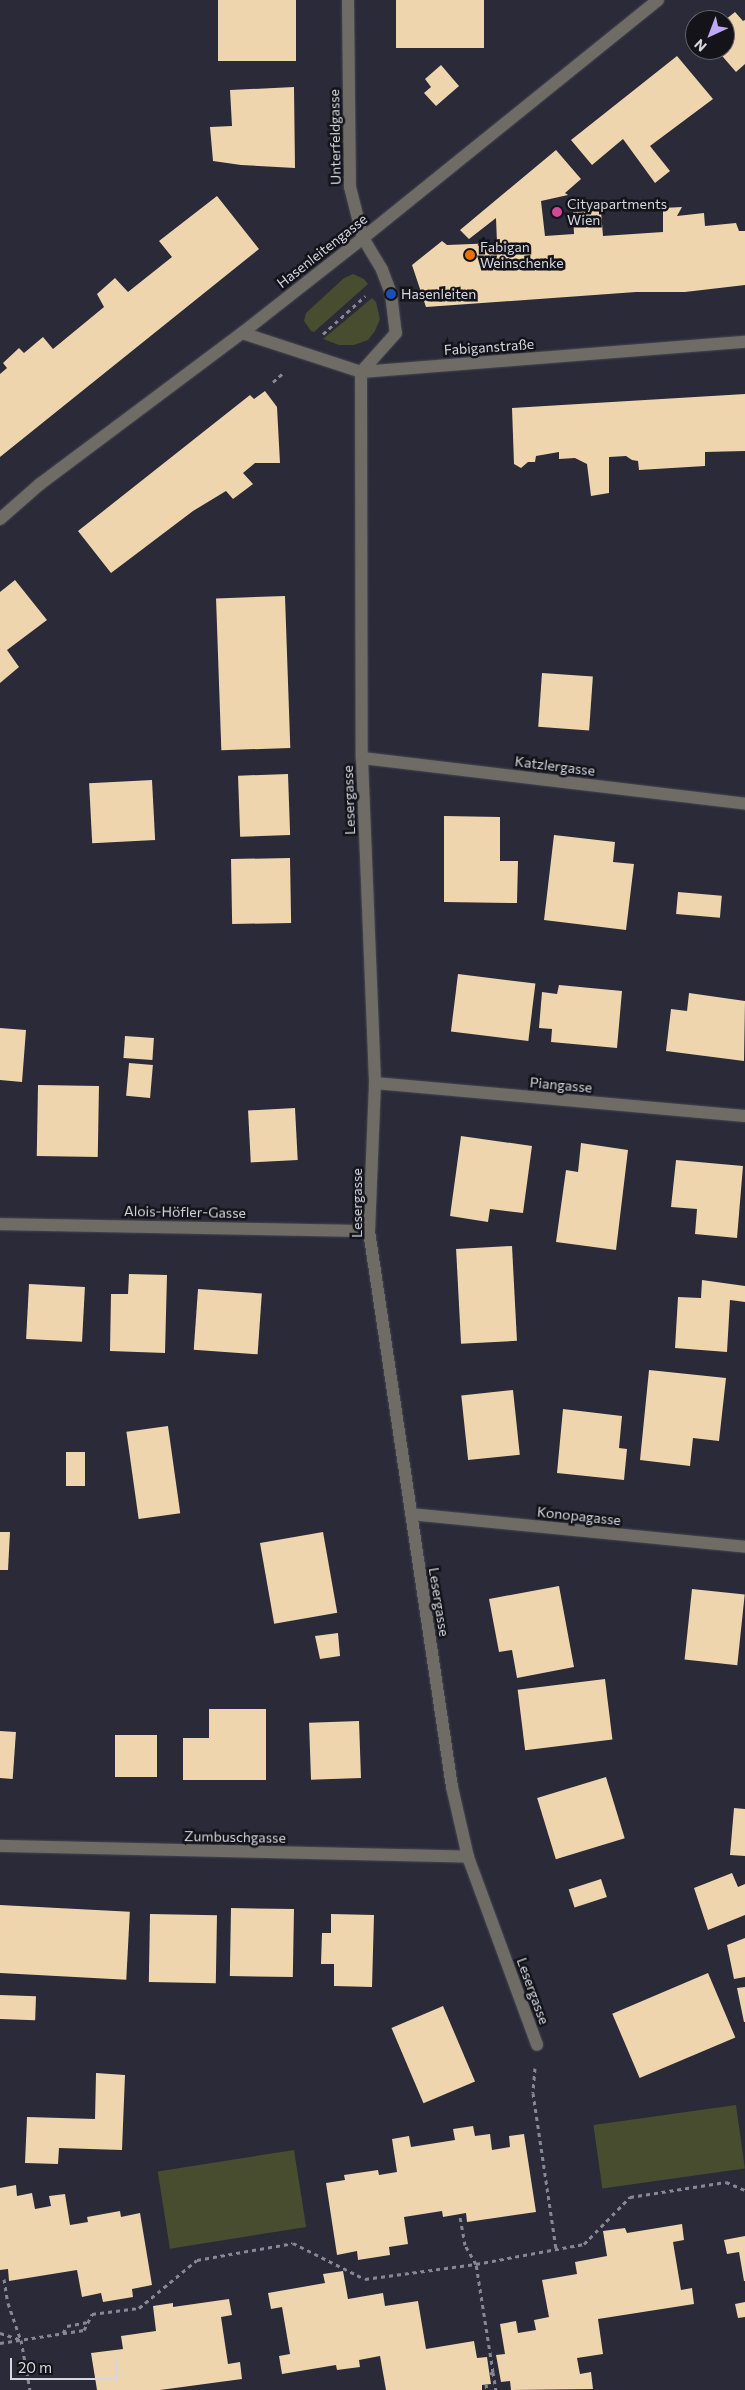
<!DOCTYPE html>
<meta charset="utf-8">
<style>
body{margin:0}
#map{position:relative;width:745px;height:2390px;overflow:hidden;background:#2a2a38;font-family:Commissioner,sans-serif}
div>[style]{position:absolute}
[style*='--x']{left:calc(var(--x)*1px);top:calc(var(--y)*1px);width:calc(var(--w)*1px);rotate:calc(var(--a)*1deg)}
.green>*{inset:0;background:#474d2e;transform-origin:0 0}
.building>*{inset:0;background:#eed5ae;transform-origin:0 0}
.path>*{height:3px;margin-top:-1.5px;transform-origin:0;background:repeating-linear-gradient(90deg,#888894 0 4px,transparent 0 8px)}
.roads{filter:drop-shadow(0 0 1px #464653) drop-shadow(0 0 1px #464653)}
.minor>*{height:12px;margin:-6px;padding:0 6px;transform-origin:6px;border-radius:6px;background:#6f6c65}
.dots>*{width:14px;height:14px;translate:-50% -50%;box-sizing:border-box;border:2px solid #131319;border-radius:50%}
span{translate:-50% -50%;white-space:nowrap;text-align:center;line-height:1.15;-webkit-text-stroke:5px #131319;paint-order:stroke}
.street-label{font-size:14px;color:#d6d6e0}
.poi-label{font-size:14px;color:#d6d6e0}
.left{translate:0 -50%;text-align:left}
.north{position:absolute;left:685px;top:10px;width:50px;height:50px;box-sizing:border-box;background:#131319;border:1px solid #616169;border-radius:50%;rotate:223deg;font-size:14px;font-weight:700;line-height:20px;text-align:center;color:#d6d6e0}
.north::after{content:'';display:block;margin:auto;width:18px;height:22px;background:#bda9f5;clip-path:polygon(50% 0,100% 100%,50% 72%,0 100%)}
.scale{position:absolute;left:10px;top:2358px;width:108px;height:22px;box-sizing:border-box;border:2px solid #d6d6e0;border-top:0;padding-left:6px;font-size:15px;line-height:18px;white-space:nowrap;color:#d6d6e0;-webkit-text-stroke:4px #131319;paint-order:stroke}
</style>
<div id="map">
<div class="green">
<i style="clip-path:polygon(353px 274px,364px 279px,368px 284px,314px 332px,311px 331px,304px 321px,306px 313px,344px 278px)"></i>
<i style="clip-path:polygon(372px 298px,376px 302px,380px 319px,375px 331px,368px 340px,354px 345px,339px 345px,323px 339px)"></i>
<i style="left:736px;top:2105px;width:64px;height:144px;rotate:82deg"></i>
<i style="left:294px;top:2150px;width:78px;height:138px;rotate:81deg"></i>
</div>
<div class="building">
<i style="left:218px;top:0;width:78px;height:61px"></i>
<i style="left:396px;top:0;width:88px;height:48px"></i>
<i style="clip-path:polygon(735px 12px,743px 21px,745px 20px,745px 64px,736px 72px,717px 50px,725px 50px,725px 20px)"></i>
<i style="clip-path:polygon(677px 56px,713px 99px,650px 146px,670px 171px,655px 183px,623px 139px,592px 165px,571px 140px)"></i>
<i style="clip-path:polygon(441px 65px,459px 86px,436px 106px,424px 93px,431px 87px,425px 79px)"></i>
<i style="clip-path:polygon(294px 87px,295px 168px,241px 165px,213px 161px,210px 127px,232px 126px,230px 90px)"></i>
<i style="clip-path:polygon(556px 150px,581px 179px,565px 193px,568px 195px,541px 201px,545px 236px,574px 234px,573px 212px,601px 211px,603px 236px,663px 232px,663px 208px,682px 207px,677px 216px,704px 213px,705px 226px,736px 223px,739px 231px,745px 231px,745px 285px,685px 292px,636px 292px,426px 307px,412px 265px,442px 241px,447px 245px,497px 243px,496px 218px,469px 239px,460px 230px)"></i>
<i style="clip-path:polygon(217px 196px,259px 249px,0 457px,0 374px,7px 368px,3px 363px,19px 348px,24px 353px,43px 337px,53px 349px,104px 307px,97px 294px,115px 278px,128px 292px,172px 257px,159px 241px)"></i>
<i style="clip-path:polygon(265px 391px,277px 407px,280px 463px,255px 463px,243px 473px,253px 484px,233px 499px,226px 491px,193px 511px,111px 573px,78px 531px,250px 395px,254px 399px)"></i>
<i style="clip-path:polygon(745px 394px,745px 451px,705px 452px,705px 466px,639px 470px,638px 461px,632px 460px,626px 456px,609px 457px,609px 493px,591px 496px,587px 464px,575px 458px,559px 459px,559px 452px,536px 456px,535px 462px,528px 462px,521px 468px,514px 464px,512px 408px)"></i>
<i style="clip-path:polygon(15px 580px,47px 620px,7px 650px,19px 667px,0 683px,0 592px)"></i>
<i style="left:285px;top:596px;width:152px;height:69px;rotate:88deg"></i>
<i style="left:542px;top:673px;width:51px;height:54px;rotate:4deg"></i>
<i style="left:288px;top:774px;width:61px;height:50px;rotate:88deg"></i>
<i style="left:152px;top:780px;width:60px;height:63px;rotate:87deg"></i>
<i style="clip-path:polygon(444px 816px,500px 817px,500px 861px,518px 861px,517px 903px,444px 902px)"></i>
<i style="clip-path:polygon(554px 835px,615px 842px,613px 862px,634px 864px,626px 930px,544px 920px)"></i>
<i style="left:290px;top:858px;width:65px;height:59px;rotate:89deg"></i>
<i style="left:678px;top:892px;width:44px;height:22px;rotate:5deg"></i>
<i style="left:458px;top:974px;width:78px;height:58px;rotate:7deg"></i>
<i style="clip-path:polygon(559px 985px,622px 991px,617px 1048px,551px 1042px,552px 1029px,539px 1028px,542px 992px,557px 994px)"></i>
<i style="clip-path:polygon(689px 993px,745px 1001px,744px 1061px,666px 1051px,671px 1009px,687px 1011px)"></i>
<i style="clip-path:polygon(0 1028px,26px 1030px,22px 1082px,0 1080px)"></i>
<i style="left:125px;top:1036px;width:29px;height:22px;rotate:4deg"></i>
<i style="left:129px;top:1063px;width:24px;height:33px;rotate:5deg"></i>
<i style="left:38px;top:1085px;width:61px;height:71px;rotate:1deg"></i>
<i style="left:295px;top:1108px;width:52px;height:47px;rotate:87deg"></i>
<i style="clip-path:polygon(461px 1136px,532px 1146px,523px 1213px,490px 1209px,488px 1222px,450px 1216px)"></i>
<i style="clip-path:polygon(581px 1143px,628px 1150px,616px 1250px,556px 1242px,566px 1170px,578px 1172px)"></i>
<i style="clip-path:polygon(676px 1160px,743px 1166px,737px 1238px,695px 1234px,697px 1209px,671px 1207px)"></i>
<i style="left:512px;top:1246px;width:95px;height:56px;rotate:87deg"></i>
<i style="clip-path:polygon(129px 1274px,167px 1275px,165px 1353px,110px 1351px,111px 1294px,128px 1294px)"></i>
<i style="clip-path:polygon(702px 1280px,745px 1286px,745px 1302px,730px 1300px,727px 1352px,675px 1348px,678px 1297px,701px 1298px)"></i>
<i style="left:29px;top:1284px;width:56px;height:55px;rotate:3deg"></i>
<i style="left:198px;top:1289px;width:64px;height:61px;rotate:4deg"></i>
<i style="clip-path:polygon(649px 1370px,726px 1378px,719px 1441px,693px 1438px,690px 1466px,640px 1460px)"></i>
<i style="left:513px;top:1390px;width:65px;height:52px;rotate:84deg"></i>
<i style="clip-path:polygon(563px 1409px,622px 1416px,619px 1448px,627px 1449px,624px 1480px,557px 1473px)"></i>
<i style="left:168px;top:1426px;width:88px;height:42px;rotate:82deg"></i>
<i style="left:66px;top:1452px;width:19px;height:34px"></i>
<i style="clip-path:polygon(0 1532px,10px 1532px,8px 1570px,0 1570px)"></i>
<i style="left:323px;top:1532px;width:82px;height:64px;rotate:80deg"></i>
<i style="clip-path:polygon(559px 1586px,574px 1667px,517px 1678px,512px 1650px,499px 1652px,489px 1599px)"></i>
<i style="left:692px;top:1589px;width:53px;height:71px;rotate:6deg"></i>
<i style="clip-path:polygon(338px 1633px,340px 1656px,320px 1659px,315px 1636px)"></i>
<i style="left:605px;top:1679px;width:61px;height:88px;rotate:83deg"></i>
<i style="clip-path:polygon(209px 1709px,266px 1709px,266px 1780px,183px 1780px,183px 1738px,209px 1738px)"></i>
<i style="left:359px;top:1721px;width:57px;height:50px;rotate:88deg"></i>
<i style="left:0;top:1731px;width:16px;height:47px;rotate:4deg"></i>
<i style="left:115px;top:1735px;width:42px;height:42px"></i>
<i style="left:606px;top:1777px;width:64px;height:72px;rotate:73deg"></i>
<i style="clip-path:polygon(734px 1808px,745px 1809px,745px 1856px,730px 1855px)"></i>
<i style="clip-path:polygon(732px 1873px,738px 1887px,745px 1884px,745px 1915px,708px 1930px,694px 1888px)"></i>
<i style="left:601px;top:1879px;width:19px;height:34px;rotate:72deg"></i>
<i style="left:0;top:1905px;width:130px;height:68px;rotate:3deg"></i>
<i style="left:231px;top:1908px;width:63px;height:68px;rotate:1deg"></i>
<i style="left:150px;top:1914px;width:67px;height:68px;rotate:1deg"></i>
<i style="clip-path:polygon(331px 1914px,374px 1915px,372px 1987px,334px 1986px,334px 1964px,321px 1964px,322px 1933px,331px 1933px)"></i>
<i style="clip-path:polygon(745px 1938px,745px 1977px,734px 1979px,727px 1945px)"></i>
<i style="left:708px;top:1973px;width:70px;height:104px;rotate:67deg"></i>
<i style="clip-path:polygon(745px 1987px,745px 2022px,744px 2022px,737px 1988px)"></i>
<i style="left:0;top:1995px;width:36px;height:24px;rotate:2deg"></i>
<i style="left:443px;top:2006px;width:82px;height:56px;rotate:67deg"></i>
<i style="clip-path:polygon(96px 2073px,125px 2075px,122px 2150px,59px 2148px,58px 2164px,25px 2163px,27px 2117px,95px 2119px)"></i>
<i style="clip-path:polygon(473px 2126px,475px 2136px,490px 2134px,492px 2150px,510px 2147px,509px 2136px,524px 2134px,536px 2212px,467px 2222px,466px 2213px,443px 2217px,442px 2211px,404px 2217px,408px 2244px,389px 2247px,390px 2255px,358px 2260px,357px 2251px,337px 2255px,326px 2183px,345px 2180px,344px 2175px,378px 2170px,379px 2175px,397px 2172px,392px 2139px,409px 2136px,411px 2147px,455px 2140px,453px 2129px)"></i>
<i style="clip-path:polygon(16px 2185px,17px 2196px,32px 2193px,35px 2209px,51px 2206px,49px 2196px,65px 2194px,70px 2225px,88px 2222px,87px 2217px,120px 2211px,121px 2217px,140px 2213px,152px 2285px,132px 2289px,133px 2297px,103px 2302px,101px 2293px,82px 2297px,77px 2270px,9px 2281px,8px 2269px,0 2270px,0 2188px)"></i>
<i style="clip-path:polygon(682px 2224px,684px 2240px,673px 2242px,681px 2290px,692px 2288px,694px 2304px,598px 2319px,603px 2354px,577px 2358px,580px 2374px,591px 2372px,593px 2389px,511px 2390px,510px 2381px,501px 2382px,496px 2355px,505px 2354px,500px 2324px,516px 2321px,518px 2333px,536px 2330px,534px 2320px,549px 2317px,542px 2280px,577px 2274px,575px 2262px,607px 2256px,603px 2231px,625px 2228px,627px 2233px)"></i>
<i style="clip-path:polygon(745px 2236px,745px 2281px,744px 2281px,739px 2252px,727px 2254px,724px 2240px)"></i>
<i style="clip-path:polygon(343px 2271px,348px 2299px,383px 2293px,385px 2306px,418px 2301px,426px 2349px,474px 2341px,477px 2358px,487px 2357px,491px 2384px,482px 2385px,482px 2390px,386px 2390px,380px 2356px,359px 2360px,360px 2367px,337px 2370px,336px 2365px,282px 2374px,279px 2356px,290px 2354px,282px 2307px,271px 2309px,268px 2293px,325px 2283px,323px 2274px)"></i>
<i style="clip-path:polygon(229px 2299px,232px 2315px,221px 2317px,228px 2364px,240px 2362px,242px 2379px,160px 2390px,97px 2390px,91px 2353px,123px 2349px,121px 2336px,156px 2331px,153px 2306px,173px 2303px,173px 2307px)"></i>
<i style="clip-path:polygon(745px 2302px,745px 2317px,738px 2318px,735px 2304px)"></i>
</div>
<div class="path">
<i style="--x:323;--y:334;--w:57;--a:-42.1"></i>
<i style="--x:273;--y:382;--w:13;--a:-42"></i>
<i style="--x:535;--y:2068;--w:25;--a:95"></i>
<i style="--x:533;--y:2093;--w:157;--a:81.6"></i>
<i style="--x:4;--y:2279;--w:24;--a:81"></i>
<i style="--x:8;--y:2303;--w:39;--a:71"></i>
<i style="--x:21;--y:2340;--w:51;--a:79.8"></i>
<i style="--x:0;--y:2333;--w:22;--a:18"></i>
<i style="--x:63;--y:2333;--w:8;--a:-60"></i>
<i style="--x:67;--y:2326;--w:21;--a:-11"></i>
<i style="--x:0;--y:2343;--w:85;--a:-8.8"></i>
<i style="--x:84;--y:2330;--w:18;--a:-63"></i>
<i style="--x:92;--y:2314;--w:47;--a:-7.3"></i>
<i style="--x:139;--y:2308;--w:75;--a:-39.6"></i>
<i style="--x:197;--y:2260;--w:97;--a:-10"></i>
<i style="--x:293;--y:2243;--w:80;--a:26.6"></i>
<i style="--x:365;--y:2279;--w:112;--a:-7.7"></i>
<i style="--x:476;--y:2264;--w:22;--a:-120"></i>
<i style="--x:465;--y:2245;--w:28;--a:-100"></i>
<i style="--x:493;--y:2372;--w:18;--a:81"></i>
<i style="--x:490;--y:2374;--w:4;--a:-34"></i>
<i style="--x:493;--y:2372;--w:109;--a:-98.9"></i>
<i style="--x:476;--y:2264;--w:110;--a:-10.5"></i>
<i style="--x:584;--y:2244;--w:66;--a:-45.6"></i>
<i style="--x:630;--y:2197;--w:97;--a:-8.9"></i>
<i style="--x:726;--y:2182;--w:21;--a:23"></i>
<i style="--x:486;--y:2384;--w:6;--a:81"></i>
</div>
<div class="roads">
<div class="minor">
<i style="--x:348;--y:0;--w:187;--a:89.4"></i>
<i style="--x:350;--y:187;--w:53;--a:75.7"></i>
<i style="--x:363;--y:238;--w:37;--a:59"></i>
<i style="--x:382;--y:270;--w:26;--a:69"></i>
<i style="--x:391;--y:294;--w:39;--a:83"></i>
<i style="--x:396;--y:333;--w:52;--a:131.9"></i>
<i style="--x:242;--y:333;--w:125;--a:18.1"></i>
<i style="--x:361;--y:372;--w:385;--a:-4.5"></i>
<i style="--x:361;--y:372;--w:386;--a:89.9"></i>
<i style="--x:362;--y:758;--w:325;--a:87.7"></i>
<i style="--x:375;--y:1083;--w:148;--a:92.3"></i>
<i style="--x:369;--y:1231;--w:562;--a:81.51"></i>
<i style="--x:452;--y:1787;--w:72;--a:77.1"></i>
<i style="--x:468;--y:1857;--w:200;--a:69.8"></i>
<i style="--x:0;--y:519;--w:53;--a:-41.2"></i>
<i style="--x:40;--y:484;--w:252;--a:-36.8"></i>
<i style="--x:242;--y:333;--w:154;--a:-38.1"></i>
<i style="--x:363;--y:238;--w:379;--a:-38.9"></i>
<i style="--x:362;--y:758;--w:386;--a:6.8"></i>
<i style="--x:375;--y:1083;--w:371;--a:5.1"></i>
<i style="--x:0;--y:1224;--w:369;--a:1.1"></i>
<i style="--x:411;--y:1514;--w:336;--a:5.6"></i>
<i style="--x:0;--y:1846;--w:468;--a:1.3"></i>
</div>
</div>
<div class="dots">
<i style="left:557px;top:212px;background:#d1479c"></i>
<i style="left:470px;top:255px;background:#e8710a"></i>
<i style="left:391px;top:294px;background:#1a4fb4"></i>
</div>
<div class="street-label">
<span style="left:335px;top:137px;rotate:-91deg">Unterfeldgasse</span>
<span style="left:322px;top:251px;rotate:-38deg">Hasenleitengasse</span>
<span style="left:489px;top:347px;rotate:-4deg">Fabiganstraße</span>
<span style="left:555px;top:766px;rotate:7deg">Katzlergasse</span>
<span style="left:349px;top:800px;rotate:-92deg">Lesergasse</span>
<span style="left:561px;top:1085px;rotate:5deg">Piangasse</span>
<span style="left:357px;top:1203px;rotate:-90deg">Lesergasse</span>
<span style="left:185px;top:1212px;rotate:1deg">Alois-Höfler-Gasse</span>
<span style="left:579px;top:1516px;rotate:6deg">Konopagasse</span>
<span style="left:439px;top:1602px;rotate:81deg">Lesergasse</span>
<span style="left:235px;top:1837px;rotate:1deg">Zumbuschgasse</span>
<span style="left:533px;top:1991px;rotate:70deg">Lesergasse</span>
</div>
<div class="poi-label">
<span class="left" style="left:567px;top:212px">Cityapartments<br>Wien</span>
<span class="left" style="left:480px;top:255px">Fabigan<br>Weinschenke</span>
<span class="left" style="left:401px;top:294px">Hasenleiten</span>
</div>
<div class="north">N</div>
<div class="scale">20 m</div>
</div>
